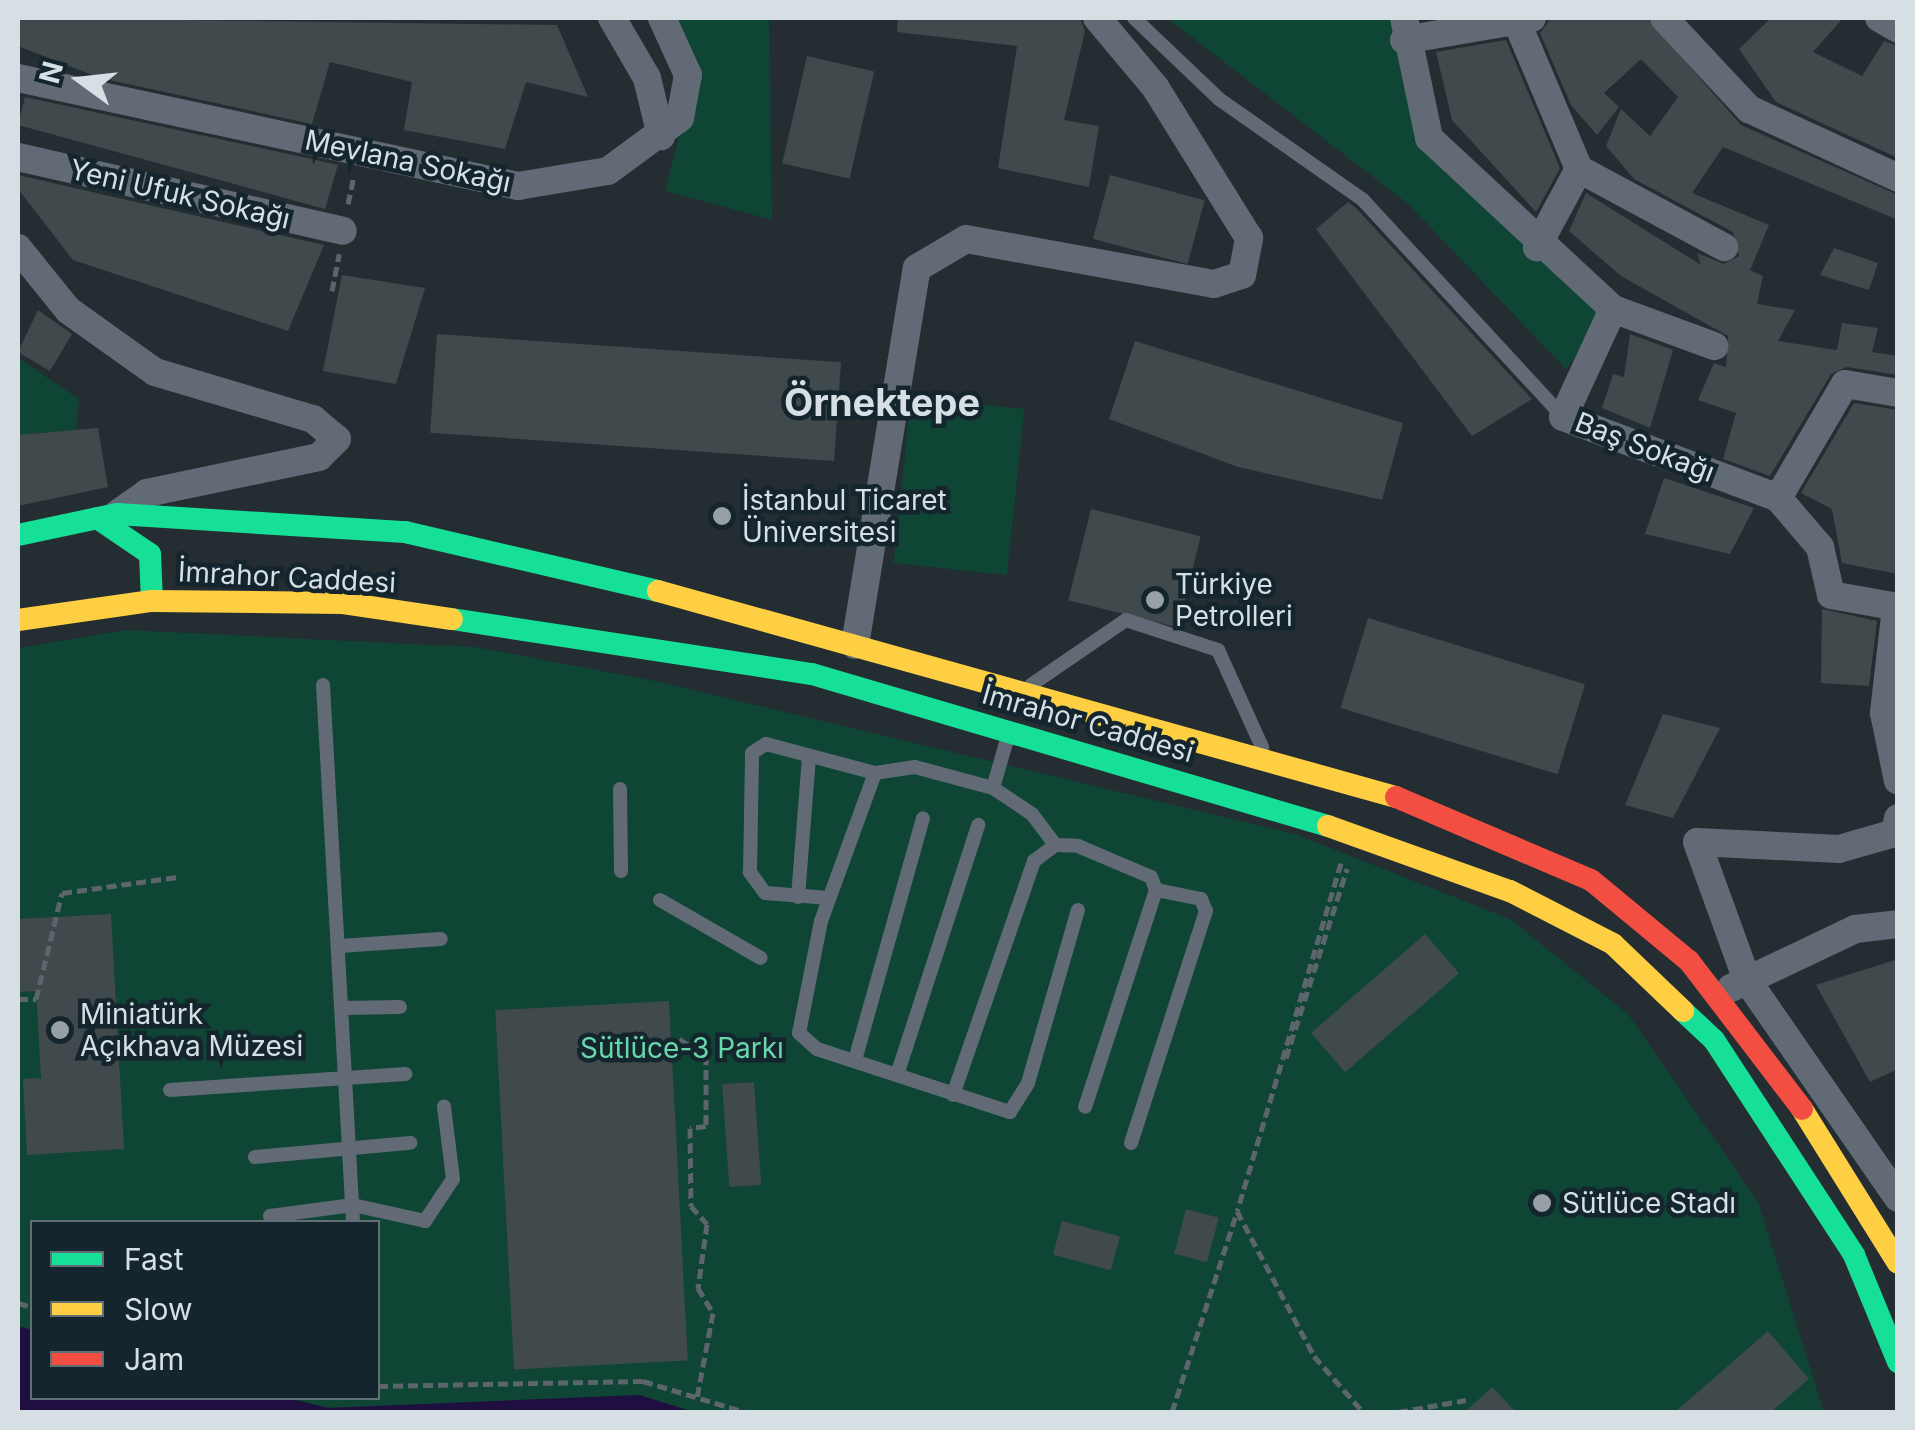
<!DOCTYPE html>
<meta charset="utf-8">
<style>
body{margin:0}
#map{position:relative;width:1915px;height:1430px;overflow:hidden;background:#242d31;font-family:Inter,sans-serif}
div>[style]{position:absolute}
[style*='--x']{left:calc(var(--x)*1px);top:calc(var(--y)*1px);width:calc(var(--w)*1px);rotate:calc(var(--a)*1deg)}
.green>*{inset:0;background:#0e4534;transform-origin:0 0}
.water>*{inset:0;background:#1f0f40}
.building>*{inset:0;background:#40494b;transform-origin:0 0}
.path>*{height:5px;margin-top:-2.5px;transform-origin:0;background:repeating-linear-gradient(90deg,#5c646c 0 10px,transparent 0 15px)}
.lane>*{height:14px;margin:-7px;padding:0 7px;transform-origin:7px;border-radius:7px;background:#626a76}
.street>*{height:28px;margin:-14px;padding:0 14px;transform-origin:14px;border-radius:14px;background:#626a76}
.fast>*{height:22px;margin:-11px;padding:0 11px;transform-origin:11px;border-radius:11px;background:#16e098}
.slow>*{height:22px;margin:-11px;padding:0 11px;transform-origin:11px;border-radius:11px;background:#ffcf43}
.jam>*{height:22px;margin:-11px;padding:0 11px;transform-origin:11px;border-radius:11px;background:#f24e42}
.dots>*{width:28px;height:28px;translate:-50% -50%;box-sizing:border-box;border:5px solid #15252d;border-radius:50%}
span{translate:-50% -50%;white-space:nowrap;text-align:center;line-height:1.15;-webkit-text-stroke:9px #15252d;paint-order:stroke}
.street-label{font-size:28px;color:#d5dfe4}
.poi-label{font-size:28px;color:#d5dfe4}
.left{translate:0 -50%;text-align:left}
.park-label{font-size:28px;color:#68d8ab}
.district-label{font-size:38px;color:#d5dfe4;font-weight:700}
.frame{position:absolute;inset:0;border:20px solid #d5dfe4;pointer-events:none}
.legend{position:absolute;left:30px;top:1220px;width:350px;height:180px;box-sizing:border-box;background:#15252d;border:2px solid #626f76;margin:0;padding:12px 18px;list-style:none;font-size:30px;color:#d5dfe4}
.legend li{display:flex;align-items:center;gap:20px;height:50px}
.legend b{width:50px;border:2px solid #626f76}
.north{position:absolute;left:30px;top:30px;width:100px;height:100px;-webkit-text-stroke:8px #15252d;paint-order:stroke;rotate:285deg;font-size:28px;font-weight:700;line-height:40px;text-align:center;color:#d5dfe4}
.north::after{content:'';display:block;margin:auto;width:35px;height:45px;background:#d5dfe4;clip-path:polygon(50% 0,100% 100%,50% 72%,0 100%)}
</style>
<div id="map">
<div class="green">
<i style="clip-path:polygon(668px 18px,769px 18px,772px 220px,665px 191px,691px 92px)"></i>
<i style="clip-path:polygon(1167px 18px,1401px 18px,1424px 136px,1604px 316px,1566px 369px,1407px 203px)"></i>
<i style="clip-path:polygon(18px 358px,79px 399px,76px 430px,18px 435px)"></i>
<i style="left:911px;top:397px;width:114px;height:167px;rotate:6deg"></i>
<i style="clip-path:polygon(126px 630px,475px 647px,655px 681px,1295px 834px,1510px 919px,1628px 1014px,1758px 1202px,1824px 1412px,694px 1412px,639px 1395px,327px 1408px,288px 1398px,378px 1398px,378px 1222px,32px 1222px,32px 1330px,18px 1326px,18px 648px)"></i>
</div>
<div class="water">
<i style="clip-path:polygon(18px 1326px,32px 1330px,32px 1398px,288px 1398px,328px 1408px,639px 1395px,694px 1412px,18px 1412px)"></i>
</div>
<div class="building">
<i style="clip-path:polygon(18px 18px,557px 25px,588px 97px,526px 82px,505px 149px,404px 130px,412px 82px,330px 62px,312px 124px,100px 78px,18px 46px)"></i>
<i style="clip-path:polygon(898px 18px,1080px 18px,1085px 31px,1064px 120px,1099px 126px,1089px 187px,998px 168px,1017px 46px,897px 32px)"></i>
<i style="clip-path:polygon(1551px 18px,1647px 18px,1741px 125px,1898px 195px,1898px 220px,1723px 147px,1692px 193px,1769px 225px,1750px 270px,1763px 276px,1757px 304px,1795px 310px,1778px 341px,1837px 350px,1842px 323px,1878px 328px,1872px 352px,1898px 356px,1898px 375px,1847px 367px,1831px 374px,1770px 476px,1723px 459px,1736px 413px,1698px 400px,1714px 363px,1726px 367px,1728px 336px,1621px 276px,1569px 231px,1586px 193px,1701px 265px,1697px 253px,1724px 264px,1739px 256px,1733px 232px,1634px 179px,1606px 146px,1621px 109px,1650px 136px,1678px 97px,1641px 59px,1604px 93px,1619px 107px,1597px 135px,1571px 105px,1540px 33px)"></i>
<i style="clip-path:polygon(1771px 18px,1843px 18px,1813px 52px,1862px 76px,1884px 41px,1898px 46px,1898px 158px,1776px 102px,1739px 49px)"></i>
<i style="clip-path:polygon(1506px 40px,1560px 168px,1536px 212px,1452px 120px,1436px 52px)"></i>
<i style="left:807px;top:56px;width:69px;height:110px;rotate:13deg"></i>
<i style="clip-path:polygon(25px 97px,325px 162px,338px 165px,325px 209px,18px 125px)"></i>
<i style="clip-path:polygon(18px 175px,324px 245px,288px 331px,73px 260px,18px 189px)"></i>
<i style="left:1110px;top:175px;width:98px;height:66px;rotate:15deg"></i>
<i style="clip-path:polygon(1348px 202px,1356px 208px,1532px 399px,1472px 436px,1316px 229px)"></i>
<i style="clip-path:polygon(1834px 248px,1878px 263px,1869px 290px,1820px 275px)"></i>
<i style="clip-path:polygon(342px 275px,425px 288px,396px 384px,323px 371px)"></i>
<i style="clip-path:polygon(38px 310px,72px 334px,50px 371px,18px 352px)"></i>
<i style="left:437px;top:334px;width:405px;height:99px;rotate:4deg"></i>
<i style="clip-path:polygon(1630px 334px,1673px 350px,1650px 428px,1602px 408px,1613px 374px,1624px 377px)"></i>
<i style="clip-path:polygon(1135px 341px,1403px 423px,1382px 500px,1238px 467px,1109px 419px)"></i>
<i style="clip-path:polygon(1854px 403px,1898px 410px,1898px 574px,1842px 563px,1832px 509px,1801px 493px)"></i>
<i style="clip-path:polygon(98px 428px,108px 487px,18px 506px,18px 435px)"></i>
<i style="clip-path:polygon(1664px 478px,1754px 508px,1730px 554px,1645px 534px)"></i>
<i style="left:1091px;top:509px;width:113px;height:94px;rotate:14deg"></i>
<i style="clip-path:polygon(1822px 609px,1877px 621px,1869px 686px,1821px 683px)"></i>
<i style="left:1368px;top:618px;width:227px;height:94px;rotate:17deg"></i>
<i style="clip-path:polygon(1663px 714px,1720px 728px,1673px 818px,1625px 805px)"></i>
<i style="clip-path:polygon(111px 914px,124px 1149px,27px 1155px,23px 1079px,41px 1078px,36px 991px,18px 992px,18px 919px)"></i>
<i style="left:1425px;top:934px;width:52px;height:151px;rotate:49deg"></i>
<i style="clip-path:polygon(1898px 959px,1898px 1069px,1870px 1082px,1816px 985px)"></i>
<i style="left:669px;top:1001px;width:360px;height:174px;rotate:87deg"></i>
<i style="left:754px;top:1082px;width:103px;height:32px;rotate:86deg"></i>
<i style="left:1186px;top:1209px;width:34px;height:46px;rotate:15deg"></i>
<i style="left:1062px;top:1221px;width:60px;height:35px;rotate:15deg"></i>
<i style="clip-path:polygon(1768px 1331px,1809px 1379px,1771px 1412px,1675px 1412px)"></i>
<i style="clip-path:polygon(1492px 1387px,1516px 1412px,1465px 1412px)"></i>
</div>
<div class="path">
<i style="--x:348;--y:204;--w:29;--a:-78"></i>
<i style="--x:332;--y:291;--w:38;--a:-79"></i>
<i style="--x:1341;--y:863;--w:363;--a:106.6"></i>
<i style="--x:1237;--y:1211;--w:164;--a:62"></i>
<i style="--x:1314;--y:1356;--w:74;--a:48.8"></i>
<i style="--x:18;--y:999;--w:18;--a:0"></i>
<i style="--x:36;--y:999;--w:109;--a:-76.2"></i>
<i style="--x:62;--y:893;--w:116;--a:-7.9"></i>
<i style="--x:679;--y:1039;--w:31;--a:31"></i>
<i style="--x:706;--y:1055;--w:71;--a:90"></i>
<i style="--x:706;--y:1126;--w:16;--a:173"></i>
<i style="--x:690;--y:1128;--w:78;--a:89.3"></i>
<i style="--x:691;--y:1206;--w:24;--a:48"></i>
<i style="--x:707;--y:1224;--w:65;--a:98"></i>
<i style="--x:698;--y:1288;--w:29;--a:59"></i>
<i style="--x:713;--y:1313;--w:86;--a:100.7"></i>
<i style="--x:1286;--y:1058;--w:199;--a:-72.1"></i>
<i style="--x:18;--y:1303;--w:15;--a:16"></i>
<i style="--x:378;--y:1386;--w:265;--a:-1.1"></i>
<i style="--x:643;--y:1381;--w:107;--a:16.9"></i>
<i style="--x:1172;--y:1412;--w:210;--a:-72"></i>
<i style="--x:1398;--y:1412;--w:69;--a:-10"></i>
</div>
<div class="lane">
<i style="--x:1134;--y:18;--w:117;--a:43.6"></i>
<i style="--x:1219;--y:99;--w:176;--a:35"></i>
<i style="--x:1363;--y:200;--w:295;--a:47.3"></i>
<i style="--x:323;--y:685;--w:538;--a:86.8"></i>
<i style="--x:1031;--y:685;--w:115;--a:-34.4"></i>
<i style="--x:1126;--y:620;--w:97;--a:18.1"></i>
<i style="--x:1218;--y:650;--w:107;--a:65.6"></i>
<i style="--x:1008;--y:736;--w:54;--a:106.1"></i>
<i style="--x:993;--y:788;--w:81;--a:-164.9"></i>
<i style="--x:915;--y:767;--w:40;--a:171.5"></i>
<i style="--x:875;--y:773;--w:158;--a:110"></i>
<i style="--x:821;--y:921;--w:114;--a:101.1"></i>
<i style="--x:799;--y:1033;--w:24;--a:42"></i>
<i style="--x:817;--y:1049;--w:203;--a:18.1"></i>
<i style="--x:1010;--y:1112;--w:34;--a:-58"></i>
<i style="--x:1028;--y:1083;--w:180;--a:-73.9"></i>
<i style="--x:993;--y:788;--w:47;--a:33.7"></i>
<i style="--x:1032;--y:814;--w:39;--a:53"></i>
<i style="--x:620;--y:789;--w:82;--a:89.3"></i>
<i style="--x:798;--y:897;--w:141;--a:-85.5"></i>
<i style="--x:829;--y:898;--w:64;--a:-175.5"></i>
<i style="--x:765;--y:893;--w:26;--a:-126"></i>
<i style="--x:750;--y:872;--w:119;--a:-89"></i>
<i style="--x:752;--y:753;--w:17;--a:-33"></i>
<i style="--x:766;--y:744;--w:113;--a:14.9"></i>
<i style="--x:660;--y:900;--w:116;--a:29.9"></i>
<i style="--x:340;--y:946;--w:101;--a:-4"></i>
<i style="--x:343;--y:1008;--w:57;--a:-1"></i>
<i style="--x:855;--y:1060;--w:251;--a:-74.3"></i>
<i style="--x:897;--y:1075;--w:263;--a:-72"></i>
<i style="--x:170;--y:1090;--w:236;--a:-3.9"></i>
<i style="--x:953;--y:1095;--w:248;--a:-70.9"></i>
<i style="--x:1034;--y:861;--w:26;--a:-37"></i>
<i style="--x:1055;--y:845;--w:23;--a:2"></i>
<i style="--x:1078;--y:846;--w:79;--a:23"></i>
<i style="--x:1151;--y:877;--w:14;--a:69"></i>
<i style="--x:1156;--y:890;--w:228;--a:108.1"></i>
<i style="--x:1131;--y:1143;--w:244;--a:-72.1"></i>
<i style="--x:1206;--y:911;--w:13;--a:-113"></i>
<i style="--x:1201;--y:899;--w:46;--a:-168.7"></i>
<i style="--x:255;--y:1157;--w:156;--a:-5.2"></i>
<i style="--x:270;--y:1216;--w:84;--a:-7.5"></i>
<i style="--x:353;--y:1205;--w:74;--a:12.5"></i>
<i style="--x:425;--y:1221;--w:50;--a:-56.3"></i>
<i style="--x:453;--y:1179;--w:73;--a:-97.1"></i>
</div>
<div class="street">
<i style="--x:612;--y:18;--w:69;--a:59.7"></i>
<i style="--x:647;--y:78;--w:60;--a:76.4"></i>
<i style="--x:1404;--y:18;--w:123;--a:78.2"></i>
<i style="--x:1429;--y:138;--w:251;--a:42.9"></i>
<i style="--x:1613;--y:309;--w:108;--a:20.1"></i>
<i style="--x:1664;--y:18;--w:125;--a:47"></i>
<i style="--x:1749;--y:109;--w:164;--a:24.8"></i>
<i style="--x:1879;--y:18;--w:22;--a:30"></i>
<i style="--x:1519;--y:27;--w:154;--a:67.1"></i>
<i style="--x:1579;--y:169;--w:89;--a:118.3"></i>
<i style="--x:1404;--y:40;--w:130;--a:-9.8"></i>
<i style="--x:18;--y:78;--w:512;--a:12.19"></i>
<i style="--x:518;--y:186;--w:91;--a:-9.5"></i>
<i style="--x:608;--y:171;--w:89;--a:-36.4"></i>
<i style="--x:680;--y:118;--w:44;--a:-79.5"></i>
<i style="--x:688;--y:75;--w:63;--a:-114.5"></i>
<i style="--x:18;--y:157;--w:333;--a:12.8"></i>
<i style="--x:1579;--y:169;--w:165;--a:28.3"></i>
<i style="--x:18;--y:248;--w:80;--a:51.1"></i>
<i style="--x:68;--y:310;--w:107;--a:35.5"></i>
<i style="--x:155;--y:372;--w:165;--a:16.6"></i>
<i style="--x:313;--y:419;--w:31;--a:40"></i>
<i style="--x:337;--y:439;--w:25;--a:135"></i>
<i style="--x:319;--y:457;--w:176;--a:168.2"></i>
<i style="--x:147;--y:493;--w:37;--a:145"></i>
<i style="--x:1613;--y:309;--w:119;--a:114.8"></i>
<i style="--x:1563;--y:417;--w:230;--a:20.6"></i>
<i style="--x:1778;--y:498;--w:65;--a:49.4"></i>
<i style="--x:1820;--y:547;--w:49;--a:77.1"></i>
<i style="--x:1831;--y:595;--w:68;--a:10.2"></i>
<i style="--x:1778;--y:498;--w:132;--a:-59.6"></i>
<i style="--x:1845;--y:384;--w:54;--a:9.6"></i>
<i style="--x:1896;--y:607;--w:107;--a:96.5"></i>
<i style="--x:1884;--y:713;--w:69;--a:78.4"></i>
<i style="--x:855;--y:645;--w:382;--a:-80.7"></i>
<i style="--x:917;--y:268;--w:57;--a:-30.6"></i>
<i style="--x:966;--y:239;--w:252;--a:10.3"></i>
<i style="--x:1214;--y:284;--w:29;--a:-18"></i>
<i style="--x:1242;--y:275;--w:38;--a:-79"></i>
<i style="--x:1249;--y:238;--w:178;--a:-121.9"></i>
<i style="--x:1155;--y:87;--w:90;--a:-130"></i>
<i style="--x:1898;--y:818;--w:15;--a:101"></i>
<i style="--x:1895;--y:833;--w:58;--a:164.1"></i>
<i style="--x:1839;--y:849;--w:142;--a:-177.2"></i>
<i style="--x:1697;--y:842;--w:147;--a:70.1"></i>
<i style="--x:1747;--y:980;--w:265;--a:55.3"></i>
<i style="--x:1731;--y:988;--w:137;--a:-25.4"></i>
<i style="--x:1855;--y:929;--w:43;--a:-6.6"></i>
</div>
<div class="fast">
<i style="--x:97;--y:518;--w:64;--a:34.2"></i>
<i style="--x:150;--y:554;--w:47;--a:87.6"></i>
<i style="--x:18;--y:535;--w:101;--a:-12"></i>
<i style="--x:117;--y:514;--w:289;--a:3.6"></i>
<i style="--x:405;--y:532;--w:260;--a:13.1"></i>
<i style="--x:452;--y:619;--w:364;--a:8.7"></i>
<i style="--x:812;--y:674;--w:538;--a:16.41"></i>
<i style="--x:1683;--y:1011;--w:42;--a:43.1"></i>
<i style="--x:1714;--y:1040;--w:257;--a:56.9"></i>
<i style="--x:1854;--y:1255;--w:116;--a:67.6"></i>
</div>
<div class="slow">
<i style="--x:658;--y:591;--w:766;--a:15.6"></i>
<i style="--x:18;--y:620;--w:135;--a:-8.1"></i>
<i style="--x:152;--y:601;--w:191;--a:0.6"></i>
<i style="--x:343;--y:603;--w:110;--a:8.4"></i>
<i style="--x:1328;--y:826;--w:193;--a:19.7"></i>
<i style="--x:1510;--y:891;--w:116;--a:27.2"></i>
<i style="--x:1613;--y:944;--w:97;--a:43.7"></i>
<i style="--x:1802;--y:1109;--w:181;--a:58.1"></i>
</div>
<div class="jam">
<i style="--x:1396;--y:797;--w:212;--a:23.1"></i>
<i style="--x:1591;--y:880;--w:127;--a:39.6"></i>
<i style="--x:1689;--y:961;--w:186;--a:52.6"></i>
</div>
<div class="dots">
<i style="left:722px;top:516px;background:#97a1a5"></i>
<i style="left:1155px;top:600px;background:#97a1a5"></i>
<i style="left:60px;top:1030px;background:#97a1a5"></i>
<i style="left:1542px;top:1203px;background:#97a1a5"></i>
</div>
<div class="street-label">
<span style="left:408px;top:161px;rotate:12deg">Mevlana Sokağı</span>
<span style="left:180px;top:194px;rotate:13deg">Yeni Ufuk Sokağı</span>
<span style="left:1645px;top:447px;rotate:21deg">Baş Sokağı</span>
<span style="left:287px;top:577px;rotate:3deg">İmrahor Caddesi</span>
<span style="left:1088px;top:723px;rotate:16deg">İmrahor Caddesi</span>
</div>
<div class="poi-label">
<span class="left" style="left:742px;top:516px">İstanbul Ticaret<br>Üniversitesi</span>
<span class="left" style="left:1175px;top:600px">Türkiye<br>Petrolleri</span>
<span class="left" style="left:80px;top:1030px">Miniatürk<br>Açıkhava Müzesi</span>
<span class="left" style="left:1562px;top:1203px">Sütlüce Stadı</span>
</div>
<div class="park-label">
<span style="left:682px;top:1048px">Sütlüce-3 Parkı</span>
</div>
<div class="district-label">
<span style="left:882px;top:403px">Örnektepe</span>
</div>
<div class="frame"></div>
<ul class="legend">
<li><b style="height:12px;background:#16e098"></b>Fast</li>
<li><b style="height:12px;background:#ffcf43"></b>Slow</li>
<li><b style="height:12px;background:#f24e42"></b>Jam</li>
</ul>
<div class="north">N</div>
</div>
